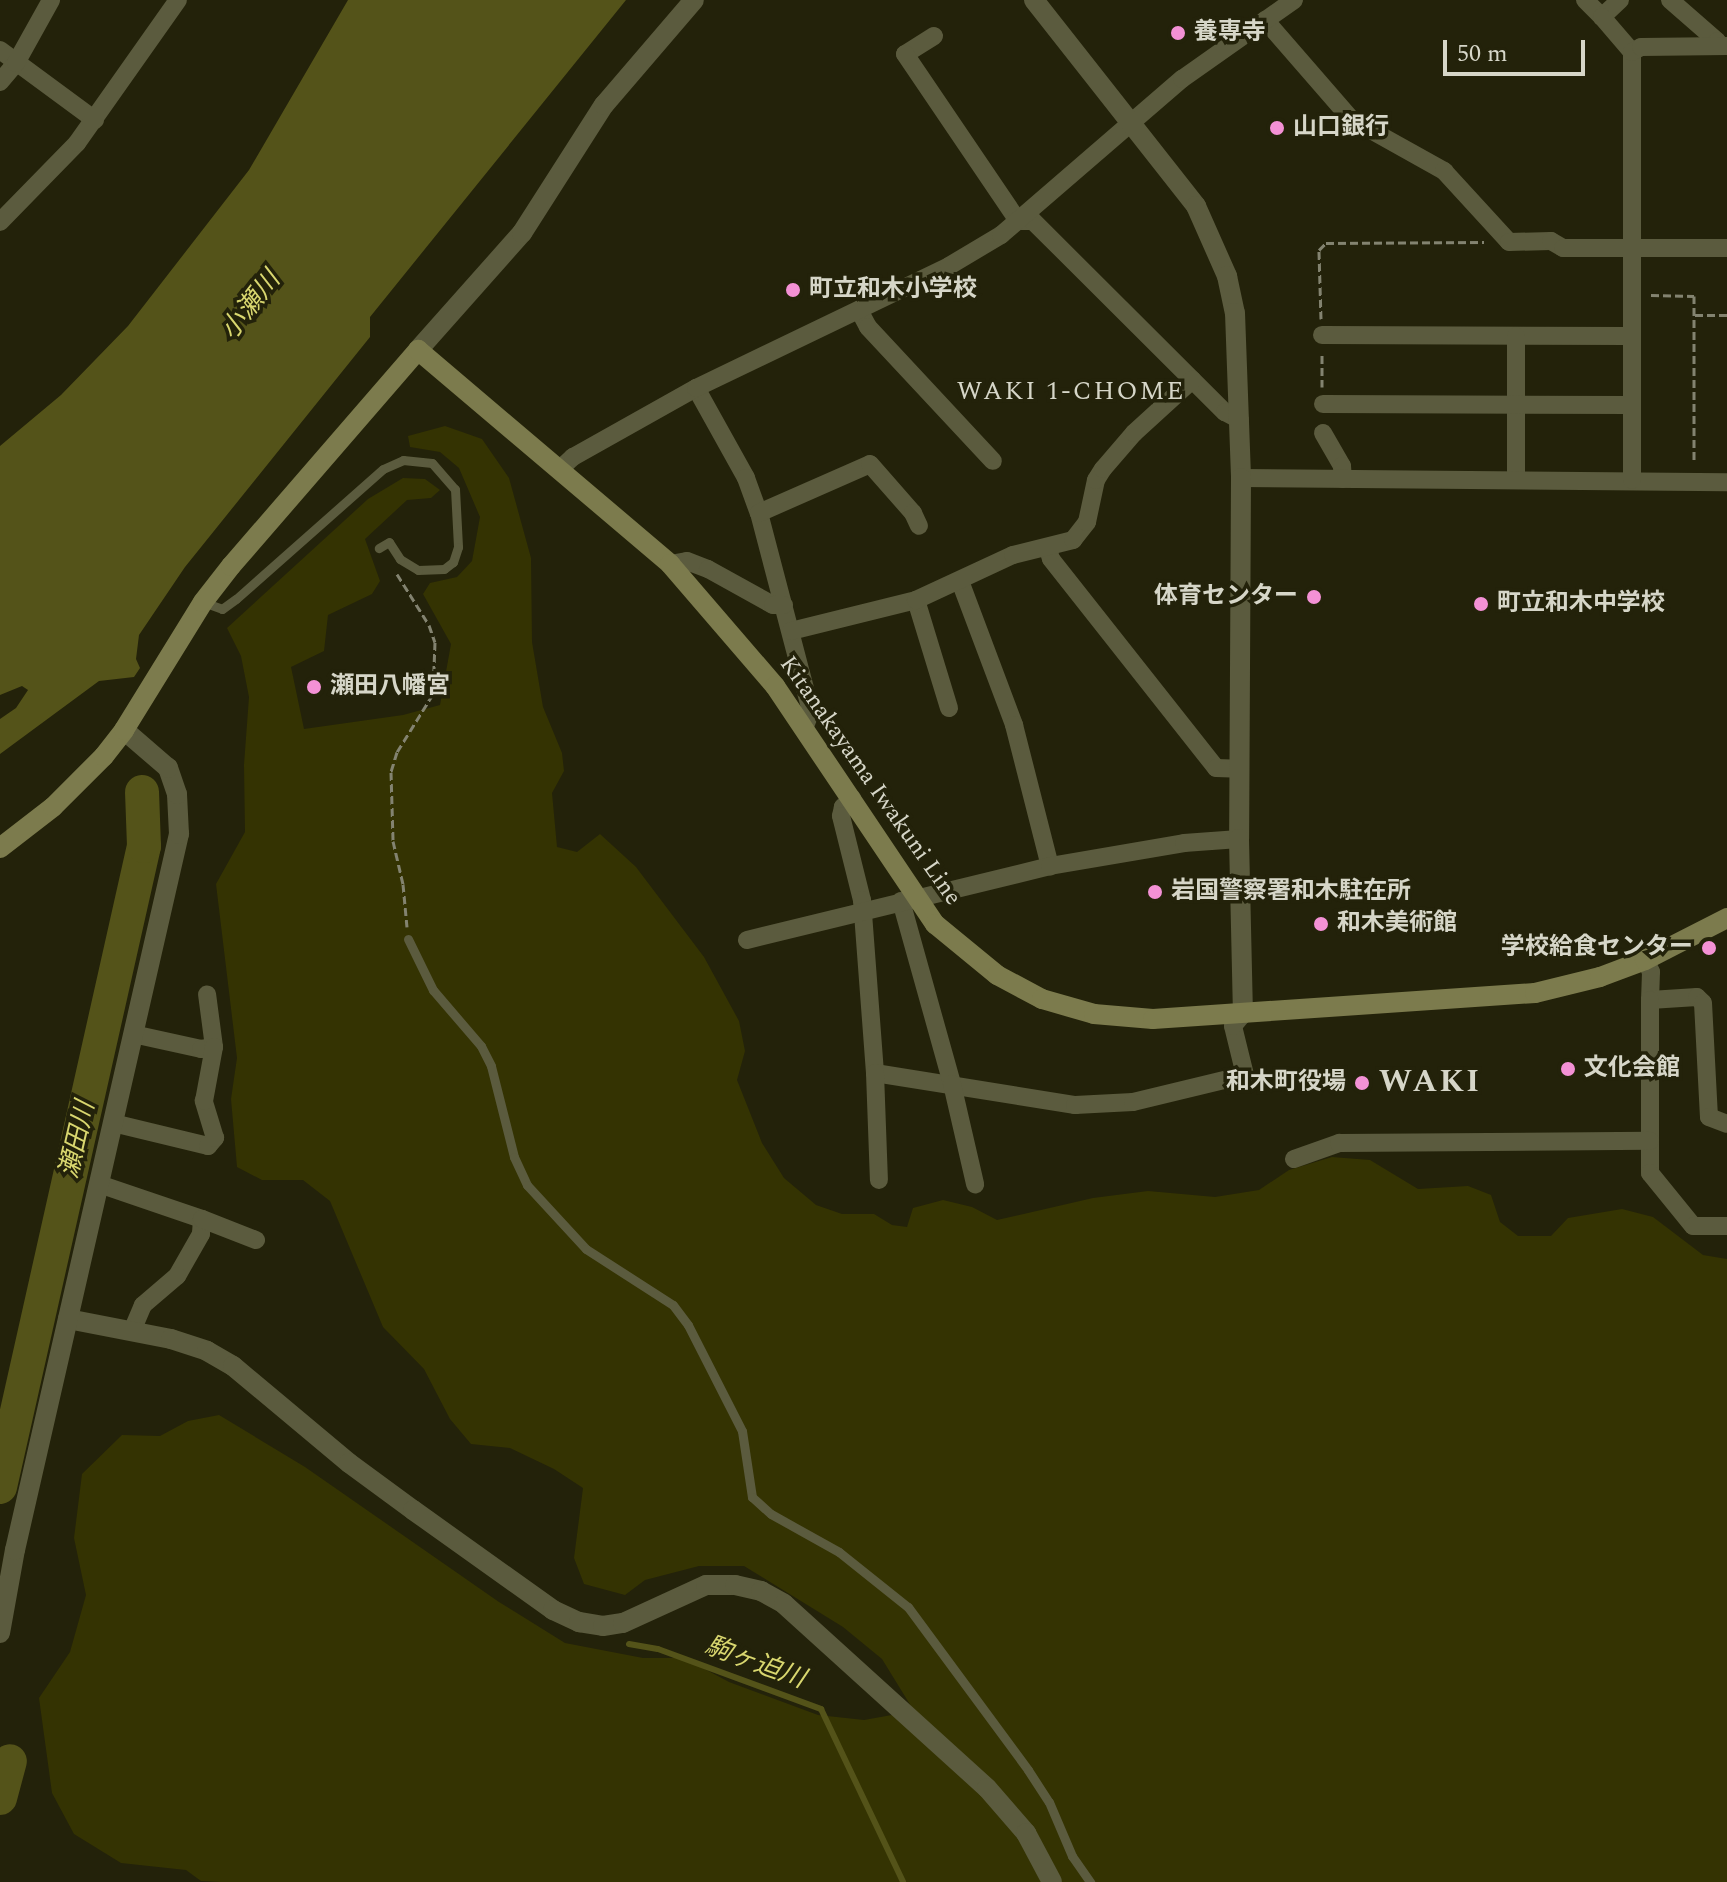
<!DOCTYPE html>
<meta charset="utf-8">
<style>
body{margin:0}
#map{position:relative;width:1727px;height:1882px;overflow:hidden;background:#23220a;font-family:Spectral,"Noto Sans JP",serif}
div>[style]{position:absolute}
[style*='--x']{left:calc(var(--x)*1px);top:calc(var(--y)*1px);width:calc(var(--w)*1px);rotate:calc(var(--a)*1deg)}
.green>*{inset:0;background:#343302}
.water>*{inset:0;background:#545319}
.stream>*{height:6px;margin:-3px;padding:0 3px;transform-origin:3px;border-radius:3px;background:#545319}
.river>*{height:34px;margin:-17px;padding:0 17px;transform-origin:17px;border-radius:17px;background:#545319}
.path>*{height:3px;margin-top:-1.5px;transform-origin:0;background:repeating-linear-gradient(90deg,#838370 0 8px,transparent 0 12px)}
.service>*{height:9px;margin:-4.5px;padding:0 4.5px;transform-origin:4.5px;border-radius:4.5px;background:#5b5b3e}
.minor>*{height:18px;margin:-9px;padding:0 9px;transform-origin:9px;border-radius:9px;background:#5b5b3e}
.tertiary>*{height:20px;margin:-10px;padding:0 10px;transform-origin:10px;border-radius:10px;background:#5b5b3e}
.secondary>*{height:20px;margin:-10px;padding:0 10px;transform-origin:10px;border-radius:10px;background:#7c7b4d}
.dots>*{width:22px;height:22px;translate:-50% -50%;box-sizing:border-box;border:4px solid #23220a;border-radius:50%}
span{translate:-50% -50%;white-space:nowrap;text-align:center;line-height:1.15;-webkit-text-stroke:7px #23220a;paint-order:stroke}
.poi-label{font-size:24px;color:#d6d6c8;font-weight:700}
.left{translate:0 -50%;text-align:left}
.right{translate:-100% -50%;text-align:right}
.street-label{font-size:24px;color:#d6d6c8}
.water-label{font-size:26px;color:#d9d76f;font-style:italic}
.neighbourhood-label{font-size:26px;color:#d6d6c8;letter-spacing:2px}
.district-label{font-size:32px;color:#d6d6c8;font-weight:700;letter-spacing:2px}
.scale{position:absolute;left:1443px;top:40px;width:142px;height:36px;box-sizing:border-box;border:4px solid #d6d6c8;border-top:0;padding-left:10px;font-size:24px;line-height:28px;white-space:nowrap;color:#d6d6c8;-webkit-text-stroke:6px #23220a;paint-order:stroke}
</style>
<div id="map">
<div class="green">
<i style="clip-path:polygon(445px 426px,482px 439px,509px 478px,531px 558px,532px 642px,543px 707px,562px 753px,564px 771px,552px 793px,557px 847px,577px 852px,600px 834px,636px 867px,704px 957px,739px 1021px,745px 1051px,737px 1080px,762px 1143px,784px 1178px,816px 1205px,842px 1214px,874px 1214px,892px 1225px,907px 1227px,913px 1208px,943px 1200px,972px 1207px,997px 1220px,1093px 1198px,1148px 1191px,1215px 1197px,1259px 1190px,1289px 1170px,1332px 1157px,1370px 1160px,1418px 1189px,1468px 1186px,1491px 1195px,1500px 1222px,1518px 1236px,1551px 1236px,1568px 1218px,1622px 1209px,1653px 1217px,1703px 1255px,1727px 1259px,1727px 1882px,221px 1882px,201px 1881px,186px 1870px,121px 1863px,74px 1834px,52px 1793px,39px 1698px,70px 1652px,86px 1595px,74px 1538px,82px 1474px,122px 1435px,160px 1436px,188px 1421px,219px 1415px,305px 1467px,499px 1602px,565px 1643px,643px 1658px,684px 1658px,729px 1682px,818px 1715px,864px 1720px,914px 1711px,882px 1659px,843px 1627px,744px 1566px,699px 1566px,645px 1580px,625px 1595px,584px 1584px,574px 1558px,583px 1488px,554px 1469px,510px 1448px,471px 1444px,450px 1419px,424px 1369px,383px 1327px,330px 1201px,303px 1180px,262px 1180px,237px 1167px,231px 1099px,237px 1058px,216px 884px,245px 832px,244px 765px,249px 697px,241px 656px,227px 628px,368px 499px,403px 478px,425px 479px,440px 490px,431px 498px,407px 500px,365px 539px,380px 581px,372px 594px,328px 615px,324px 651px,291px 667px,304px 729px,403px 715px,440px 705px,451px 644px,423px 594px,430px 583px,457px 577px,472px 561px,480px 517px,459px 468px,440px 452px,410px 447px,408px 436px)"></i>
</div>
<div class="water">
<i style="clip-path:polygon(348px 0,626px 0,370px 317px,370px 337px,185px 567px,139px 635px,136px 659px,140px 668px,134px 677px,99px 681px,0 754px,0 719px,16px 708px,28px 690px,22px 686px,0 695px,0 446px,61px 395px,128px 326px,249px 170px)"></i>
</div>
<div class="stream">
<i style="--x:629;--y:1644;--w:29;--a:10"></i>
<i style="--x:658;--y:1649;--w:174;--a:20.2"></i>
<i style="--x:821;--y:1709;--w:191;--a:64.6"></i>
</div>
<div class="river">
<i style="--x:0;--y:1487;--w:657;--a:-77.34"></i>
<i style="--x:144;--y:846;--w:54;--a:-92.1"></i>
<i style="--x:0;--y:1798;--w:38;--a:-75"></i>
</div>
<div class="path">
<i style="--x:1651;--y:295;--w:43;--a:1.3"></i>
<i style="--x:1694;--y:296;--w:166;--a:90"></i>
<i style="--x:1695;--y:315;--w:32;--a:0"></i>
<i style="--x:1321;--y:319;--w:69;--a:-91.7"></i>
<i style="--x:1319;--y:250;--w:10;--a:-45"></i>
<i style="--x:1326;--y:243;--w:158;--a:-0.4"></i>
<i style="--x:1322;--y:355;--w:32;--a:90"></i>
<i style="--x:397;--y:574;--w:60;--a:57.9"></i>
<i style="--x:429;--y:625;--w:18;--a:71"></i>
<i style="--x:435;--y:642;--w:52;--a:92.2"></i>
<i style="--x:433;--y:694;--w:68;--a:121.8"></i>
<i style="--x:397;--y:752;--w:21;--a:107"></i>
<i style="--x:391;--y:772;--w:69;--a:88.3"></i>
<i style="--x:393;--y:841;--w:44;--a:76.9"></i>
<i style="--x:403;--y:884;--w:43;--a:84.7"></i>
</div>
<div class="service">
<i style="--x:203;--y:602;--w:20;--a:20"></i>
<i style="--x:222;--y:609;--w:17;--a:-36"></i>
<i style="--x:236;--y:599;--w:196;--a:-41.5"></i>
<i style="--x:383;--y:469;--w:22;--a:-24"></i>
<i style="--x:403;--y:460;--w:29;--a:6"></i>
<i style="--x:432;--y:463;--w:35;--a:49"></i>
<i style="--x:455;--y:489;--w:58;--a:87"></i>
<i style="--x:458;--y:547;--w:16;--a:108"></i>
<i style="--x:453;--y:562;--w:11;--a:142"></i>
<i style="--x:444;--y:569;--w:26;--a:178"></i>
<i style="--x:418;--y:570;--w:21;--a:-149"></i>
<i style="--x:400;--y:559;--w:20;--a:-123"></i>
<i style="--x:389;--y:542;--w:12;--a:149"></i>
<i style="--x:408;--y:939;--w:57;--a:63.9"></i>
<i style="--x:433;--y:990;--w:74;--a:49.4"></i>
<i style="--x:481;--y:1046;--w:22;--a:63"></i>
<i style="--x:491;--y:1066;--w:94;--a:75.8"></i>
<i style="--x:514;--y:1157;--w:31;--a:65"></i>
<i style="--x:527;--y:1185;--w:87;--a:47.3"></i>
<i style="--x:586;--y:1249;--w:103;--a:32.8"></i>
<i style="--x:673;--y:1305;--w:25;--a:53"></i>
<i style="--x:688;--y:1325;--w:119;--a:63"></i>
<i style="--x:742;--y:1431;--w:67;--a:81.4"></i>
<i style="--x:752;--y:1497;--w:25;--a:42"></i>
<i style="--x:771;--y:1514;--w:78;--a:29.2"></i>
<i style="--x:839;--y:1552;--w:88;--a:38.6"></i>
<i style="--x:908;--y:1607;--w:202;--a:53.6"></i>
<i style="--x:1028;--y:1770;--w:38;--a:57"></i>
<i style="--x:1049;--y:1802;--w:59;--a:66.9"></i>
<i style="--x:1072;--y:1856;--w:32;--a:55"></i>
</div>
<div class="minor">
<i style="--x:1585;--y:0;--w:24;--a:45"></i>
<i style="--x:1620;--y:0;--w:25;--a:137"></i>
<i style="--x:1602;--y:17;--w:46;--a:49.4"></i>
<i style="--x:1670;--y:0;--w:62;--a:41.1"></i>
<i style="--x:1717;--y:41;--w:5;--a:90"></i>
<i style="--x:1265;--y:20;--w:131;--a:49"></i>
<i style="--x:1351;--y:119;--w:107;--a:29.2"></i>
<i style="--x:1444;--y:171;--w:96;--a:47.5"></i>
<i style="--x:1509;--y:242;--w:42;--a:-1.4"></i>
<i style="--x:1551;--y:241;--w:14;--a:30"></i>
<i style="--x:1563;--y:248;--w:164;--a:0"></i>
<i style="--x:934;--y:36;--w:34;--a:148"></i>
<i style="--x:905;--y:54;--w:202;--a:55.9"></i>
<i style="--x:1018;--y:221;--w:15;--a:0"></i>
<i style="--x:1033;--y:221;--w:271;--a:44.9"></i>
<i style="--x:1225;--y:412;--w:17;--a:28"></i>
<i style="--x:0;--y:50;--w:118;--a:36.4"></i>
<i style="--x:0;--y:82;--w:25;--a:-50"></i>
<i style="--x:16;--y:63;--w:72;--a:-60.9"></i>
<i style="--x:0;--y:222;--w:110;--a:-45.7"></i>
<i style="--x:77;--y:143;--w:175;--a:-54.8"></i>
<i style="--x:859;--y:310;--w:19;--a:62"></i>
<i style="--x:868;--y:327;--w:183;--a:47"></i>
<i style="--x:1322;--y:335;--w:309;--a:0.2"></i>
<i style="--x:1516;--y:336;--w:144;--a:90"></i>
<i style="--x:696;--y:388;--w:103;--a:60.9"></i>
<i style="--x:746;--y:478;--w:37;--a:70"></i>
<i style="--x:759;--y:513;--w:205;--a:75.3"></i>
<i style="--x:811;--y:711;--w:16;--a:112"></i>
<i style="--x:1323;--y:404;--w:309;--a:0.2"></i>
<i style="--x:1323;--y:433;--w:38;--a:60"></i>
<i style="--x:1342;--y:466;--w:13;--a:86"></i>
<i style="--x:560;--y:469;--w:18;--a:-43"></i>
<i style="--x:573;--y:457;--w:141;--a:-29.3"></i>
<i style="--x:696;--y:388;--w:281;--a:-25.7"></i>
<i style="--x:949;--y:266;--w:61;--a:-30.8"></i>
<i style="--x:1001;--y:235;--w:239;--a:-40.8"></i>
<i style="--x:1182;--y:79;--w:137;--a:-35.2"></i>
<i style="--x:1241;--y:478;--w:486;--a:0.5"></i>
<i style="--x:1632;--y:480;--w:428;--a:-90"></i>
<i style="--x:1632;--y:52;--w:10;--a:-29"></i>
<i style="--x:1641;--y:47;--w:86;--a:-0.7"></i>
<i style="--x:759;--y:513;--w:121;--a:-23.8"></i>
<i style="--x:870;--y:464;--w:65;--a:48.7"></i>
<i style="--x:913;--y:513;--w:14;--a:65"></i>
<i style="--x:1048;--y:549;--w:10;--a:73"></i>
<i style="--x:1051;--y:559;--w:266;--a:51.7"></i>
<i style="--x:1216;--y:768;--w:23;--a:2"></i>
<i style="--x:670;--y:564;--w:17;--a:-10"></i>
<i style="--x:687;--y:561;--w:22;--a:21"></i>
<i style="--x:708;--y:569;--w:74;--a:29"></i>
<i style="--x:773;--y:605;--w:11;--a:0"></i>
<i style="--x:960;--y:581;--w:154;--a:69.4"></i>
<i style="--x:1014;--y:725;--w:146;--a:75.7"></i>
<i style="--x:916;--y:600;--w:113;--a:73"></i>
<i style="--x:791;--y:631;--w:129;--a:-13.9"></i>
<i style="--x:916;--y:600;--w:107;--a:-24.9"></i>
<i style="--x:1013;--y:555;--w:62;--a:-14"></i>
<i style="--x:1073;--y:540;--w:23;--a:-52"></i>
<i style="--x:1087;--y:522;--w:43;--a:-77.9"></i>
<i style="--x:1096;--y:480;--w:13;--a:-58"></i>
<i style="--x:1103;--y:469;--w:48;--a:-49.3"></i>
<i style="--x:1134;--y:433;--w:79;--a:-42.4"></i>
<i style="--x:852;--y:798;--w:13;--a:135"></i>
<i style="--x:843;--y:807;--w:9;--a:103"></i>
<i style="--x:841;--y:816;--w:87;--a:76"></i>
<i style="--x:862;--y:900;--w:173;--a:85.7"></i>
<i style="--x:875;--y:1073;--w:203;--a:9.1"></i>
<i style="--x:1075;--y:1105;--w:58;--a:-3"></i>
<i style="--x:1133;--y:1102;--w:115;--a:-13.6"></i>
<i style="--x:1245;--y:1075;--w:50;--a:-103.8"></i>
<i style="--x:1233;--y:1026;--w:16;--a:-50"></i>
<i style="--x:901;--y:901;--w:190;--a:74.4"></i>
<i style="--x:952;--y:1084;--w:103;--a:77"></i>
<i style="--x:747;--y:940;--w:312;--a:-13.7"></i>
<i style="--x:1050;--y:866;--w:136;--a:-9.7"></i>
<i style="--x:1184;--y:843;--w:55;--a:-4.2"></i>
<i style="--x:1645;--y:960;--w:13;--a:63"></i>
<i style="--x:1651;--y:972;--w:28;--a:92"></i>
<i style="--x:1650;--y:1000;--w:47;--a:-3.7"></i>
<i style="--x:1697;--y:997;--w:8;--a:45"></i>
<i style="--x:1703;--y:1003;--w:114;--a:87"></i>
<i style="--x:1709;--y:1117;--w:19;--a:21"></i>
<i style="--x:1650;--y:1000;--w:173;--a:90"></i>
<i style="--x:1650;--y:1173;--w:68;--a:50.9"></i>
<i style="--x:1693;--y:1226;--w:34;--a:0"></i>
<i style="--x:133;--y:1034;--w:70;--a:12.4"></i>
<i style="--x:201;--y:1049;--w:13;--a:-9"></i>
<i style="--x:214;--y:1047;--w:53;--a:-97.5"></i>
<i style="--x:875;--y:1073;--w:107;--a:87.9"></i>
<i style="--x:113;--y:1123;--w:98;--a:13.6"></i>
<i style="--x:208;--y:1146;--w:11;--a:-49"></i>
<i style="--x:215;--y:1138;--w:39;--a:-107"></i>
<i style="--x:204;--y:1101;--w:55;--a:-79.5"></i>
<i style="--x:1294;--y:1159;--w:48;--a:-19.6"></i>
<i style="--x:1339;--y:1143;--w:311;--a:-0.4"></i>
<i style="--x:99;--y:1184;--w:109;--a:18.8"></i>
<i style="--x:202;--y:1219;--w:15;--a:94"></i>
<i style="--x:201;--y:1234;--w:48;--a:119.7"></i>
<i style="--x:177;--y:1276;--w:45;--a:139.5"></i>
<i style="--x:143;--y:1305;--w:28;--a:113"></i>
<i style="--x:202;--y:1219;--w:58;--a:21.3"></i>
</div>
<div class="tertiary">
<i style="--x:1034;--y:0;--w:262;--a:51.8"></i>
<i style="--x:1196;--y:206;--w:77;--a:66.1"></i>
<i style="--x:1227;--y:276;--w:38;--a:78"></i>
<i style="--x:1235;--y:313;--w:165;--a:87.9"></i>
<i style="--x:1241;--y:478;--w:361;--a:90.3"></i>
<i style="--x:1239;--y:839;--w:175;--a:88.7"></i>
<i style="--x:418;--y:350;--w:157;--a:-48.4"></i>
<i style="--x:522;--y:233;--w:152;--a:-57.4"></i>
<i style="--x:604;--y:105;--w:138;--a:-49.4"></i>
<i style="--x:68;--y:1319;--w:105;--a:11"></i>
<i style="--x:171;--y:1339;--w:38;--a:18"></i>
<i style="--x:207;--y:1351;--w:30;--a:30"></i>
<i style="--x:233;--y:1366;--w:151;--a:39.9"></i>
<i style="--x:349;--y:1463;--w:79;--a:36.3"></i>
<i style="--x:413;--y:1510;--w:172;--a:35.5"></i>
<i style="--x:553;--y:1610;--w:29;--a:25"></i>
<i style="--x:579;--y:1622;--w:24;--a:9"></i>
<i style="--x:603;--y:1626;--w:20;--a:-9"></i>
<i style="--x:623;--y:1623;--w:91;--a:-24.6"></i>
<i style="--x:706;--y:1585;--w:29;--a:0"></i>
<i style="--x:735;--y:1585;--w:27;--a:13"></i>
<i style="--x:761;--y:1591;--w:26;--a:29"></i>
<i style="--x:784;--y:1604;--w:274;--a:42.2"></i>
<i style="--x:987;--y:1788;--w:60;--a:49.1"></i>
<i style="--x:1026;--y:1833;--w:55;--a:62"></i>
<i style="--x:0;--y:1633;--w:84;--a:-79.8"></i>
<i style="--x:15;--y:1550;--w:735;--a:-77.1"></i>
<i style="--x:179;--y:834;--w:40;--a:-92.9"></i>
<i style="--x:177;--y:794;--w:28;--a:-109"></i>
<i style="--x:168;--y:768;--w:58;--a:-139.2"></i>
</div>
<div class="secondary">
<i style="--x:0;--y:848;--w:67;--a:-37.7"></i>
<i style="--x:53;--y:807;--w:72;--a:-45"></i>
<i style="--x:104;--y:756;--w:33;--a:-52"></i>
<i style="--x:124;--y:730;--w:150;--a:-58.3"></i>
<i style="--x:203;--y:602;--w:46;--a:-52.1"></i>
<i style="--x:231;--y:566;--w:286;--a:-49.1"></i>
<i style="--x:418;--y:350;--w:331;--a:40.3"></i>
<i style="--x:670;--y:564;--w:161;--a:49.3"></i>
<i style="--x:775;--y:686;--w:287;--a:56.1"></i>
<i style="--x:935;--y:924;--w:80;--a:39.4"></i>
<i style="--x:997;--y:975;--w:51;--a:28.1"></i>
<i style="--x:1042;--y:999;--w:54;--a:16.1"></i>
<i style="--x:1094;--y:1014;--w:59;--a:4.8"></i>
<i style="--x:1153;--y:1019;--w:383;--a:-3.9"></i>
<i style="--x:1535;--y:993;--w:67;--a:-13.8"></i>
<i style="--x:1600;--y:977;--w:48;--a:-20.7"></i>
<i style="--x:1645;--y:960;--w:92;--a:-27.1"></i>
</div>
<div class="dots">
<i style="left:1178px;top:33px;background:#f391d5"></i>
<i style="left:1277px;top:128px;background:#f391d5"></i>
<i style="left:793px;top:290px;background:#f391d5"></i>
<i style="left:1314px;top:597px;background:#f391d5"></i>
<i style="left:1481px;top:604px;background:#f391d5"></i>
<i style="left:314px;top:687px;background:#f391d5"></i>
<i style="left:1155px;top:892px;background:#f391d5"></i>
<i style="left:1321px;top:924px;background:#f391d5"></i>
<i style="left:1709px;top:948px;background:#f391d5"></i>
<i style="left:1568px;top:1069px;background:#f391d5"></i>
<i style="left:1362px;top:1083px;background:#f391d5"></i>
</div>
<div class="poi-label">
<span class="left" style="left:1194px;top:33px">養専寺</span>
<span class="left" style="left:1293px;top:128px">山口銀行</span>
<span class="left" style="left:809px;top:290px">町立和木小学校</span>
<span class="right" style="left:1298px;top:597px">体育センター</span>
<span class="left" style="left:1497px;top:604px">町立和木中学校</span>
<span class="left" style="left:330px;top:687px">瀬田八幡宮</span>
<span class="left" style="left:1171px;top:892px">岩国警察署和木駐在所</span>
<span class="left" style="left:1337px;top:924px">和木美術館</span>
<span class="right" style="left:1693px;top:948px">学校給食センター</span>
<span class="left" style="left:1584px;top:1069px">文化会館</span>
<span class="right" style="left:1346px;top:1083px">和木町役場</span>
</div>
<div class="street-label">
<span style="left:870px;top:781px;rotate:55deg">Kitanakayama Iwakuni Line</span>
</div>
<div class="water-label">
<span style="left:251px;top:306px;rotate:-52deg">小瀬川</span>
<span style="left:78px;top:1140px;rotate:-77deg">瀬田川</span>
<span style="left:755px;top:1663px;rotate:20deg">駒ヶ迫川</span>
</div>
<div class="neighbourhood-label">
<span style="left:1071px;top:392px">WAKI 1-CHOME</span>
</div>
<div class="district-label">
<span style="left:1430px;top:1082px">WAKI</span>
</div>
<div class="scale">50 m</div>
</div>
